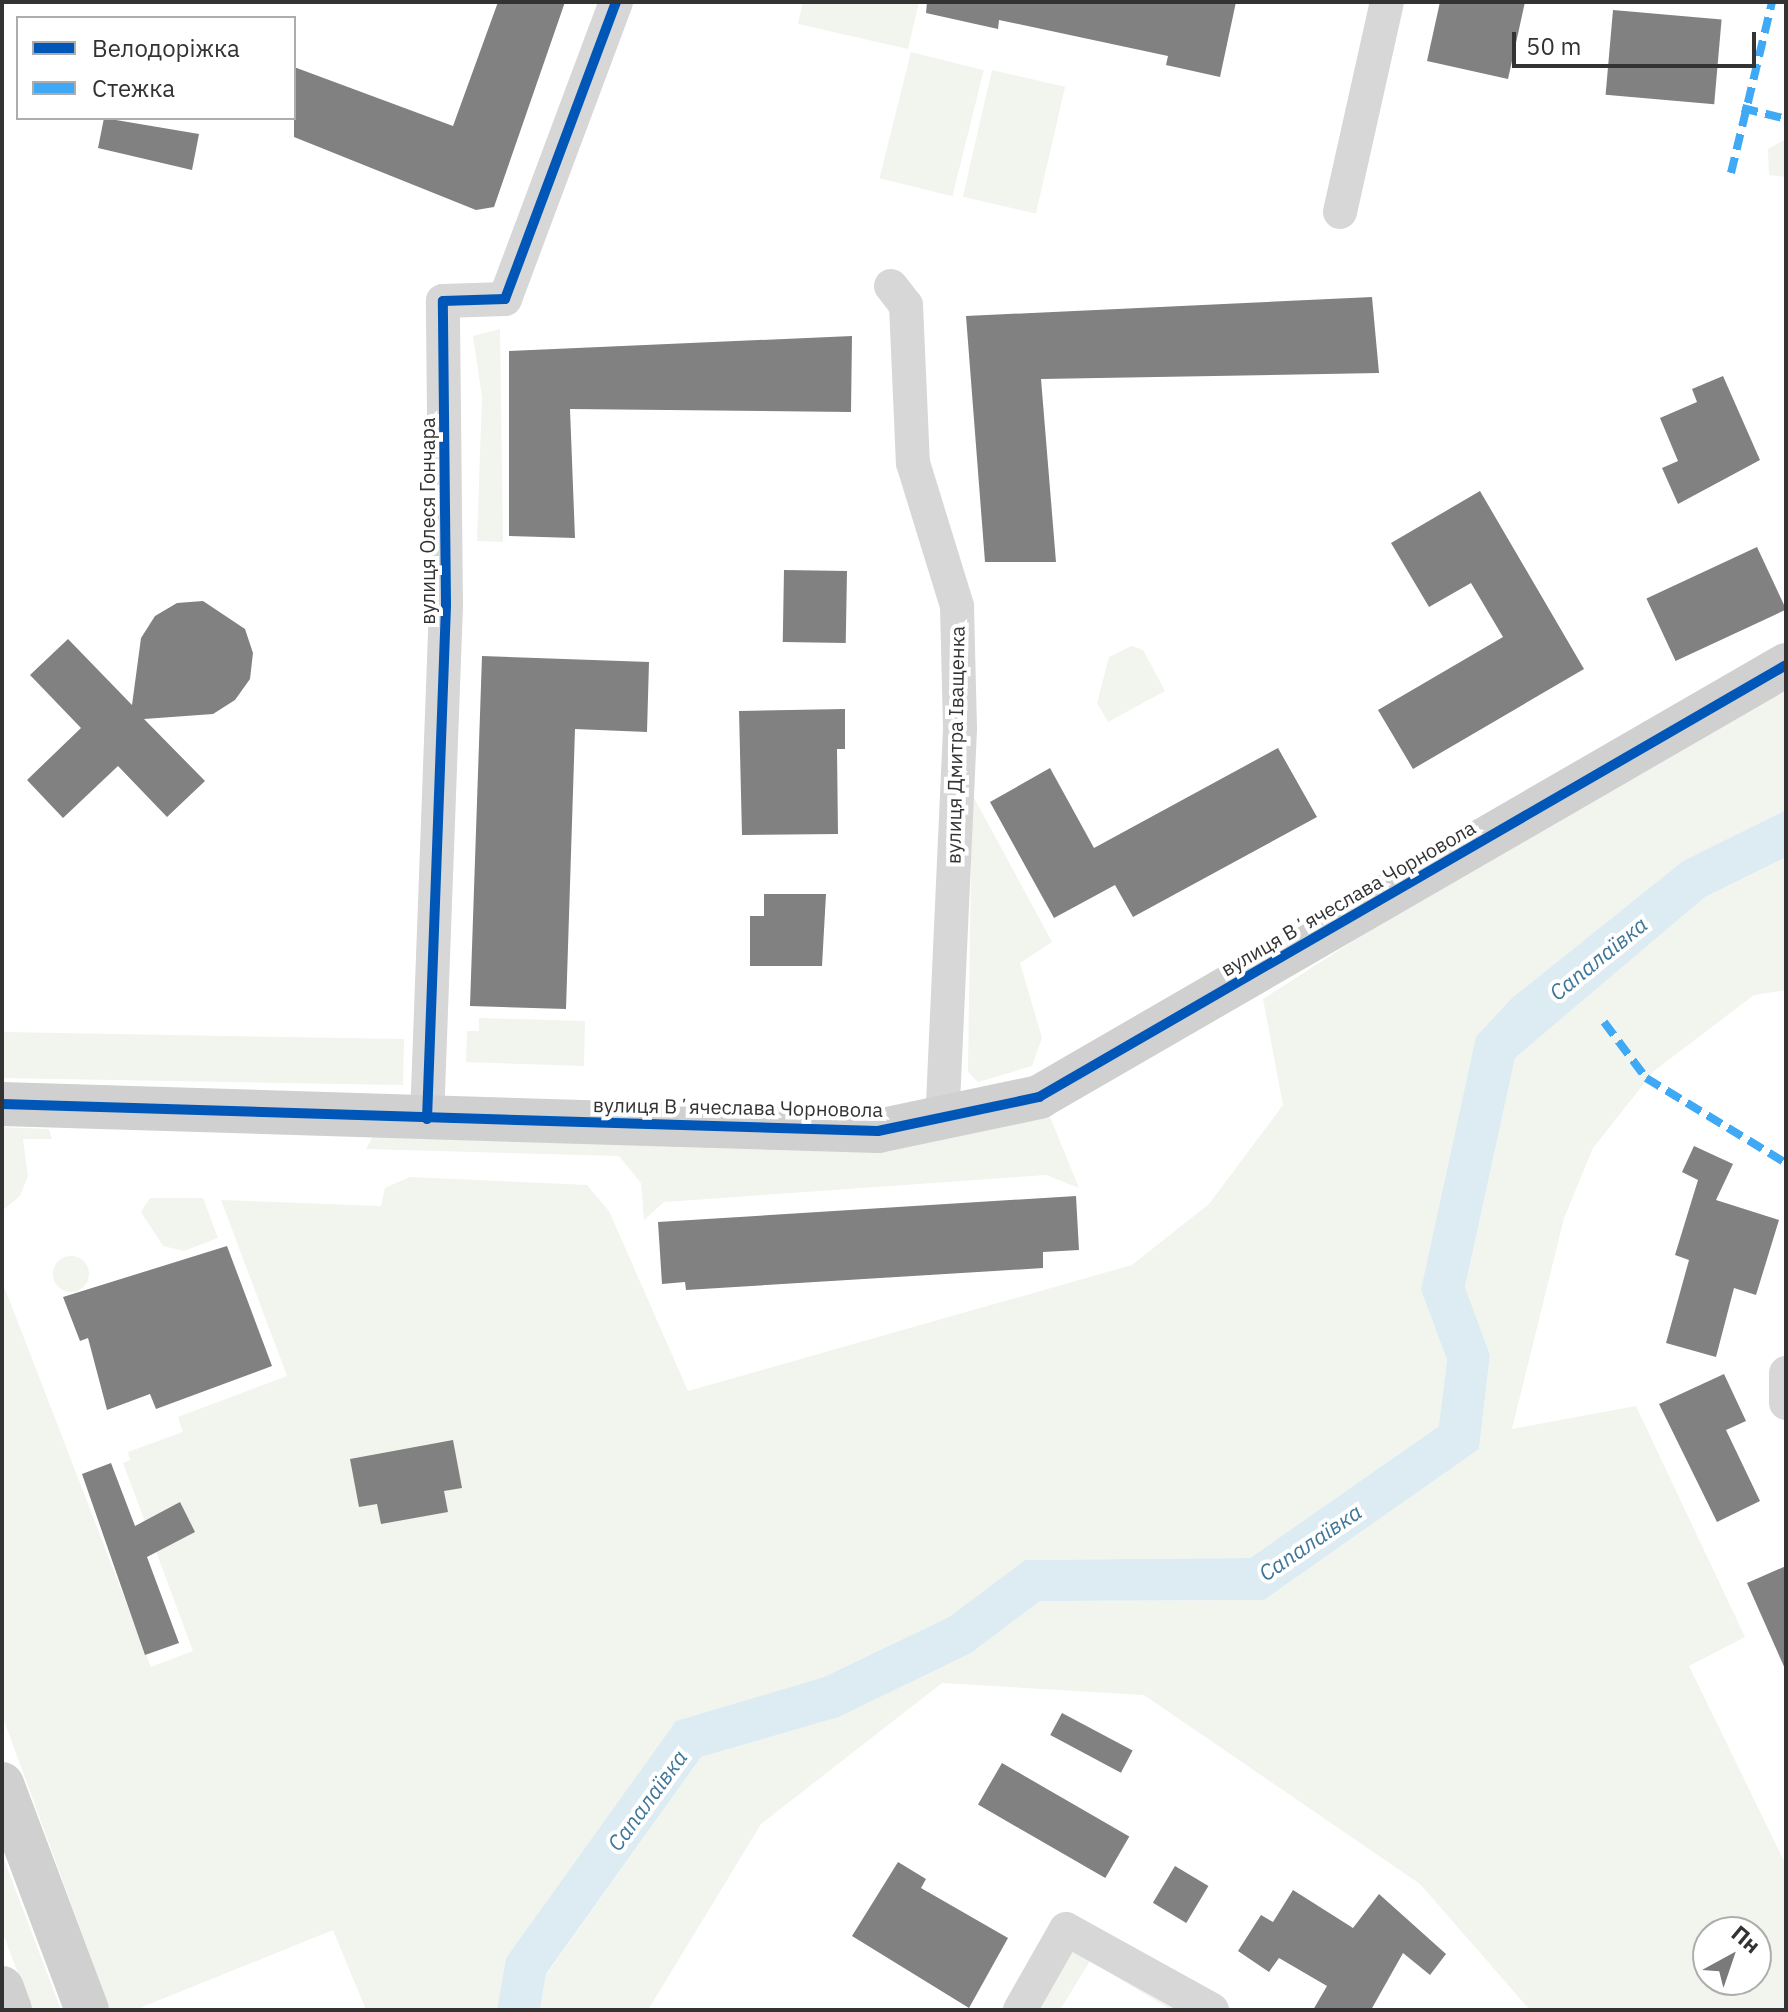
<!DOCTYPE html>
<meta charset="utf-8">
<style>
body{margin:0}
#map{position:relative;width:1788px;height:2012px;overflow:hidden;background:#fff;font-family:"IBM Plex Sans",sans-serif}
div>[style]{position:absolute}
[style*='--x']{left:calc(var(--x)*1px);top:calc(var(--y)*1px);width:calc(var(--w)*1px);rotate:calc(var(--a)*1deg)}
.green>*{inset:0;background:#f1f5ed;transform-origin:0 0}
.round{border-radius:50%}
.water>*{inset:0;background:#ddebf3}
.building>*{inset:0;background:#818181;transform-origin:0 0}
.street>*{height:34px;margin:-17px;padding:0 17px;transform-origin:17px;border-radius:17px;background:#d7d7d7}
.secondary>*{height:44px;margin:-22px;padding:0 22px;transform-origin:22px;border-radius:22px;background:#d0d0d0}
.quiet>*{height:8px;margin-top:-4px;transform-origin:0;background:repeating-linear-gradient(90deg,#3fa9f5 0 16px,transparent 0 24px)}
.cycleway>*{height:10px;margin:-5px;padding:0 5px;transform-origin:5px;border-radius:5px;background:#0057b8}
span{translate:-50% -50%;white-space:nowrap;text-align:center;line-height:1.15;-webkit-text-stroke:8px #fff;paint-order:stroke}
.street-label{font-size:20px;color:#333}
.water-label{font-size:22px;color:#3f7597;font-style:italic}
.frame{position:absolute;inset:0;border:4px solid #333;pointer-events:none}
.legend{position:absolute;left:16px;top:16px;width:280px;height:104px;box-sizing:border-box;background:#fff;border:2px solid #adadad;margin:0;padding:10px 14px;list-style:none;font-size:24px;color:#333}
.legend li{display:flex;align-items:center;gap:16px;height:40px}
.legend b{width:40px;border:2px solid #adadad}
.north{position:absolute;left:1692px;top:1916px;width:80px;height:80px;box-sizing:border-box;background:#fff;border:2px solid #adadad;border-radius:50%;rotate:40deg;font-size:22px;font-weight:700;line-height:32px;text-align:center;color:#333}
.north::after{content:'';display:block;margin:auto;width:28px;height:36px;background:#7a7a7a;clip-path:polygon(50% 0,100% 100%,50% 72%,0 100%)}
.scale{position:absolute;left:1512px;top:32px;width:244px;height:36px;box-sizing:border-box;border:4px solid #333;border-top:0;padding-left:10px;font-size:24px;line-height:28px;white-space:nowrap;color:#333;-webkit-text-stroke:6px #fff;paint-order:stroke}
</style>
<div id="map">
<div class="green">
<i style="clip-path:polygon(803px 2px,919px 2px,908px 49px,798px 24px)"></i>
<i style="left:911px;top:52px;width:75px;height:130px;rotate:14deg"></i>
<i style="left:992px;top:70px;width:75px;height:130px;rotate:13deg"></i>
<i style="clip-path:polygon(1786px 139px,1786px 177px,1769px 175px,1768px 149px)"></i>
<i style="clip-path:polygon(500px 329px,503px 542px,477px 541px,482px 397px,473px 336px)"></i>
<i style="clip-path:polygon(1132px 646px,1143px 650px,1165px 691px,1108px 722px,1097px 703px,1109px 657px)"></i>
<i style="clip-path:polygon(1786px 690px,1786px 810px,1683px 861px,1512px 998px,1421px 1290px,1447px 1360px,1440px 1425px,1250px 1558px,1025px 1560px,949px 1617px,824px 1677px,676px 1721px,506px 1958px,497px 2010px,366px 2010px,333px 1930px,135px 2010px,110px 2010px,2px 1715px,2px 1281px,151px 1667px,193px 1651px,123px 1463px,130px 1460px,128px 1452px,183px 1432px,178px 1417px,287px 1376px,221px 1200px,381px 1206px,385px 1188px,410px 1177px,587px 1185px,609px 1211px,688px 1391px,1132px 1265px,1209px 1204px,1283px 1105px,1263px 999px,1408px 906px)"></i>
<i style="clip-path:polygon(972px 794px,1052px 942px,1020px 963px,1042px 1038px,1032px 1066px,978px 1082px,968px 1072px)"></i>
<i style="clip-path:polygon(evenodd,1786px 857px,1786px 990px,1754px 995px,1654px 1071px,1593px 1148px,1564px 1218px,1512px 1429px,1636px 1406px,1745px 1637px,1689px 1666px,1786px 1865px,1786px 2010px,1530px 2010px,1420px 1884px,1144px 1695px,942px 1683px,761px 1824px,648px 2010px,540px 2010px,546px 1975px,701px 1757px,839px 1717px,971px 1653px,1040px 1601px,1264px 1600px,1479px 1449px,1490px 1355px,1465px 1287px,1515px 1058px,1705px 897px,1786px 857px,1708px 1932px,1756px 1932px,1756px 1980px,1708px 1980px,1708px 1932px)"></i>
<i style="clip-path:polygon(479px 1018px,585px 1021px,584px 1066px,466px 1062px,467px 1031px,479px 1031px)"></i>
<i style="left:2px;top:1032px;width:402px;height:46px;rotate:1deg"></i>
<i style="clip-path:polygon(1048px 1112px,1079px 1188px,1046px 1175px,664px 1202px,644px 1220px,641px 1183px,619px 1156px,366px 1149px,374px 1134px)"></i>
<i style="clip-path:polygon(2px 1127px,49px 1129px,52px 1139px,23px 1139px,28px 1176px,20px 1196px,2px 1211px)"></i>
<i style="clip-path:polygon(150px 1198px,203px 1198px,218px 1238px,184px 1251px,163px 1246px,141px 1212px)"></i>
<i class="round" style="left:53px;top:1256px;width:36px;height:36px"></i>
<i style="clip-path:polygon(2px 1854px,61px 2010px,32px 2010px,2px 1931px)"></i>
<i style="clip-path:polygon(1071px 1946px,1185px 2010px,1171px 2010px,1090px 1961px,1060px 2010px,1035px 2010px)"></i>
</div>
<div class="water">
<i style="clip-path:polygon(1786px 810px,1786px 857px,1705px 897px,1515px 1058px,1465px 1287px,1490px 1355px,1479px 1449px,1264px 1600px,1040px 1601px,971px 1653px,839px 1717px,701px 1757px,546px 1974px,540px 2010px,497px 2010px,506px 1958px,676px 1721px,824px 1677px,949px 1617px,1025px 1560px,1250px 1558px,1439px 1426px,1447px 1360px,1421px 1290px,1476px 1037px,1512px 998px,1683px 861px)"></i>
</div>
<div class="building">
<i style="clip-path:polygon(498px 2px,565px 2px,494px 207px,476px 210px,294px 137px,294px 67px,453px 126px)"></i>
<i style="clip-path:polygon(927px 2px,1236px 2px,1220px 77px,1166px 65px,1168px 56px,999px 20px,998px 29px,926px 13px)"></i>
<i style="clip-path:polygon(1440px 2px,1525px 2px,1508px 79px,1427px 61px)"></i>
<i style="left:1613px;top:10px;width:109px;height:85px;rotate:5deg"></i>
<i style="clip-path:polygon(104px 118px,199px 134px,192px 170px,98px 148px)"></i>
<i style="clip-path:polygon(1372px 297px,1379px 373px,1041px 379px,1056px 562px,985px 562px,966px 316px)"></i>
<i style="clip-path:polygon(852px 336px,851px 412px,570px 409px,575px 538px,509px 536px,509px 351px)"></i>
<i style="clip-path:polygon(1723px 376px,1760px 460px,1678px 504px,1662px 468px,1678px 461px,1660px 418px,1697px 402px,1692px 389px)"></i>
<i style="clip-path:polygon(1480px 491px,1584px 669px,1413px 769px,1378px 710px,1503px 637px,1471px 583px,1429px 607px,1391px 543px)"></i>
<i style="left:1757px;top:547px;width:69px;height:122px;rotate:65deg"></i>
<i style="left:784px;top:570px;width:63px;height:72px;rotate:1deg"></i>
<i style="clip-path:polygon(203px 601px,245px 629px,253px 653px,250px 679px,235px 700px,213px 714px,144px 719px,205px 781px,167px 817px,118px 766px,63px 818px,27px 780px,81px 728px,30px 675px,68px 639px,132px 705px,141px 638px,155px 616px,177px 603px)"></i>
<i style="clip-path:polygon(482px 656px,649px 662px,647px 732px,575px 729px,566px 1009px,470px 1006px)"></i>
<i style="clip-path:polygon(845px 709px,845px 749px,837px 749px,838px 834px,742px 835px,739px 711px)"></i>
<i style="clip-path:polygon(1278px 748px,1317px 817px,1133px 917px,1115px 885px,1054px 918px,990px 802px,1050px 768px,1094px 848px)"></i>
<i style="clip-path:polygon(764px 894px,826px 894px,822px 966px,750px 966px,750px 916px,764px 916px)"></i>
<i style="clip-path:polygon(1694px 1146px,1733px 1164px,1716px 1200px,1779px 1220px,1756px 1295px,1734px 1288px,1716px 1357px,1666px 1343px,1689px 1260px,1675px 1255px,1698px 1180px,1682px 1172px)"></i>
<i style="clip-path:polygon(1076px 1196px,1079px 1250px,1043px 1252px,1043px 1268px,686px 1290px,685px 1282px,662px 1284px,658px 1222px)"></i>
<i style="clip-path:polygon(227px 1246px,272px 1366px,156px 1409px,150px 1394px,107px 1410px,88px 1338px,80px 1341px,63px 1297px)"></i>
<i style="clip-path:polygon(1724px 1374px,1746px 1421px,1726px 1430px,1760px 1501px,1717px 1522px,1659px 1404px)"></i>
<i style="clip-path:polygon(453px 1440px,462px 1488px,444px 1491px,448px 1512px,381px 1524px,377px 1504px,359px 1507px,350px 1459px)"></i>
<i style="clip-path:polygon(111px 1463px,135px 1526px,180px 1502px,195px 1532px,147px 1557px,179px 1643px,145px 1655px,82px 1474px)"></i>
<i style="clip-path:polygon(1786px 1566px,1786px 1671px,1747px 1583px)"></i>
<i style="left:1062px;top:1713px;width:80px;height:25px;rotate:28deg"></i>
<i style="left:1002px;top:1763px;width:147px;height:48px;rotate:30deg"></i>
<i style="clip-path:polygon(898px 1862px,926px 1879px,921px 1888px,1008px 1938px,969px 2008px,852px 1936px)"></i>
<i style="left:1175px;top:1866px;width:39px;height:43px;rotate:31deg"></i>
<i style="clip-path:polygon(1293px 1890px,1353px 1928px,1379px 1894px,1446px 1954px,1430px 1975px,1403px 1953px,1371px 2010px,1313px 2010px,1327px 1986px,1279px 1958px,1269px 1972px,1238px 1951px,1261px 1915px,1273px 1922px)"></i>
</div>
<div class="street">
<i style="--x:1340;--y:212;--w:215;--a:-77.4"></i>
<i style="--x:891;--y:286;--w:24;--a:52"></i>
<i style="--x:906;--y:305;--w:158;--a:87.5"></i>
<i style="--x:913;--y:463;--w:150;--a:72.9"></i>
<i style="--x:957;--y:606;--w:123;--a:88.6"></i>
<i style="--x:960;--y:729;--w:390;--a:92.6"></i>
<i style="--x:427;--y:1119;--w:514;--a:-87.88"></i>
<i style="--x:446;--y:605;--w:304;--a:-90.6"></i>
<i style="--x:443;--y:301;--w:62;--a:-1.8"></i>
<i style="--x:505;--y:299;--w:317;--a:-69.5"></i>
<i style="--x:1786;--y:1373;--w:30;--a:90"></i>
<i style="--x:1020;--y:2010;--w:93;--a:-60.4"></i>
<i style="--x:1066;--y:1929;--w:167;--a:29"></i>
</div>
<div class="secondary">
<i style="--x:2;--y:1104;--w:876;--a:1.77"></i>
<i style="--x:878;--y:1131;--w:165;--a:-11.9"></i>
<i style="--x:1039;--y:1097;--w:863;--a:-30.04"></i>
<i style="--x:2;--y:1784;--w:241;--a:69.4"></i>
<i style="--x:2;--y:1988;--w:23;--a:70"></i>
</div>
<div class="quiet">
<i style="--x:1742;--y:108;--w:42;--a:13.7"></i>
<i style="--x:1731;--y:173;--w:176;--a:-76.5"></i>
<i style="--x:1604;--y:1022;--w:70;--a:53.1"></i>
<i style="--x:1646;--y:1078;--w:164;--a:31.3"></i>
</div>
<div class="cycleway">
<i style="--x:2;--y:1104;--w:876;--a:1.77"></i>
<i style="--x:878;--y:1131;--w:165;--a:-11.9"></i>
<i style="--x:1039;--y:1097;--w:863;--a:-30.04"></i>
<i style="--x:427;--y:1119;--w:514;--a:-87.88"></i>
<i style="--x:446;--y:605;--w:304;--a:-90.6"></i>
<i style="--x:443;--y:301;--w:62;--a:-1.8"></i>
<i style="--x:505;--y:299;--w:317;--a:-69.5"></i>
</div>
<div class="street-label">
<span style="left:427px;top:521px;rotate:-90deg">вулиця Олеся Гончара</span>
<span style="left:955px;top:745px;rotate:-89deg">вулиця Дмитра Іващенка</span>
<span style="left:1348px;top:898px;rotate:-30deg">вулиця Вʼячеслава Чорновола</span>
<span style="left:738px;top:1107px;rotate:1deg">вулиця Вʼячеслава Чорновола</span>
</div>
<div class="water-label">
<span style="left:1598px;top:958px;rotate:-39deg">Сапалаївка</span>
<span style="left:1310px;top:1542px;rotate:-34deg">Сапалаївка</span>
<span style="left:647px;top:1800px;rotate:-54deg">Сапалаївка</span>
</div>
<div class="frame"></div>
<ul class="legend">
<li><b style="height:10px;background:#0057b8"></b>Велодоріжка</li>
<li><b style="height:10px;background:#3fa9f5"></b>Стежка</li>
</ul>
<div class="north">Пн</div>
<div class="scale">50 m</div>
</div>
